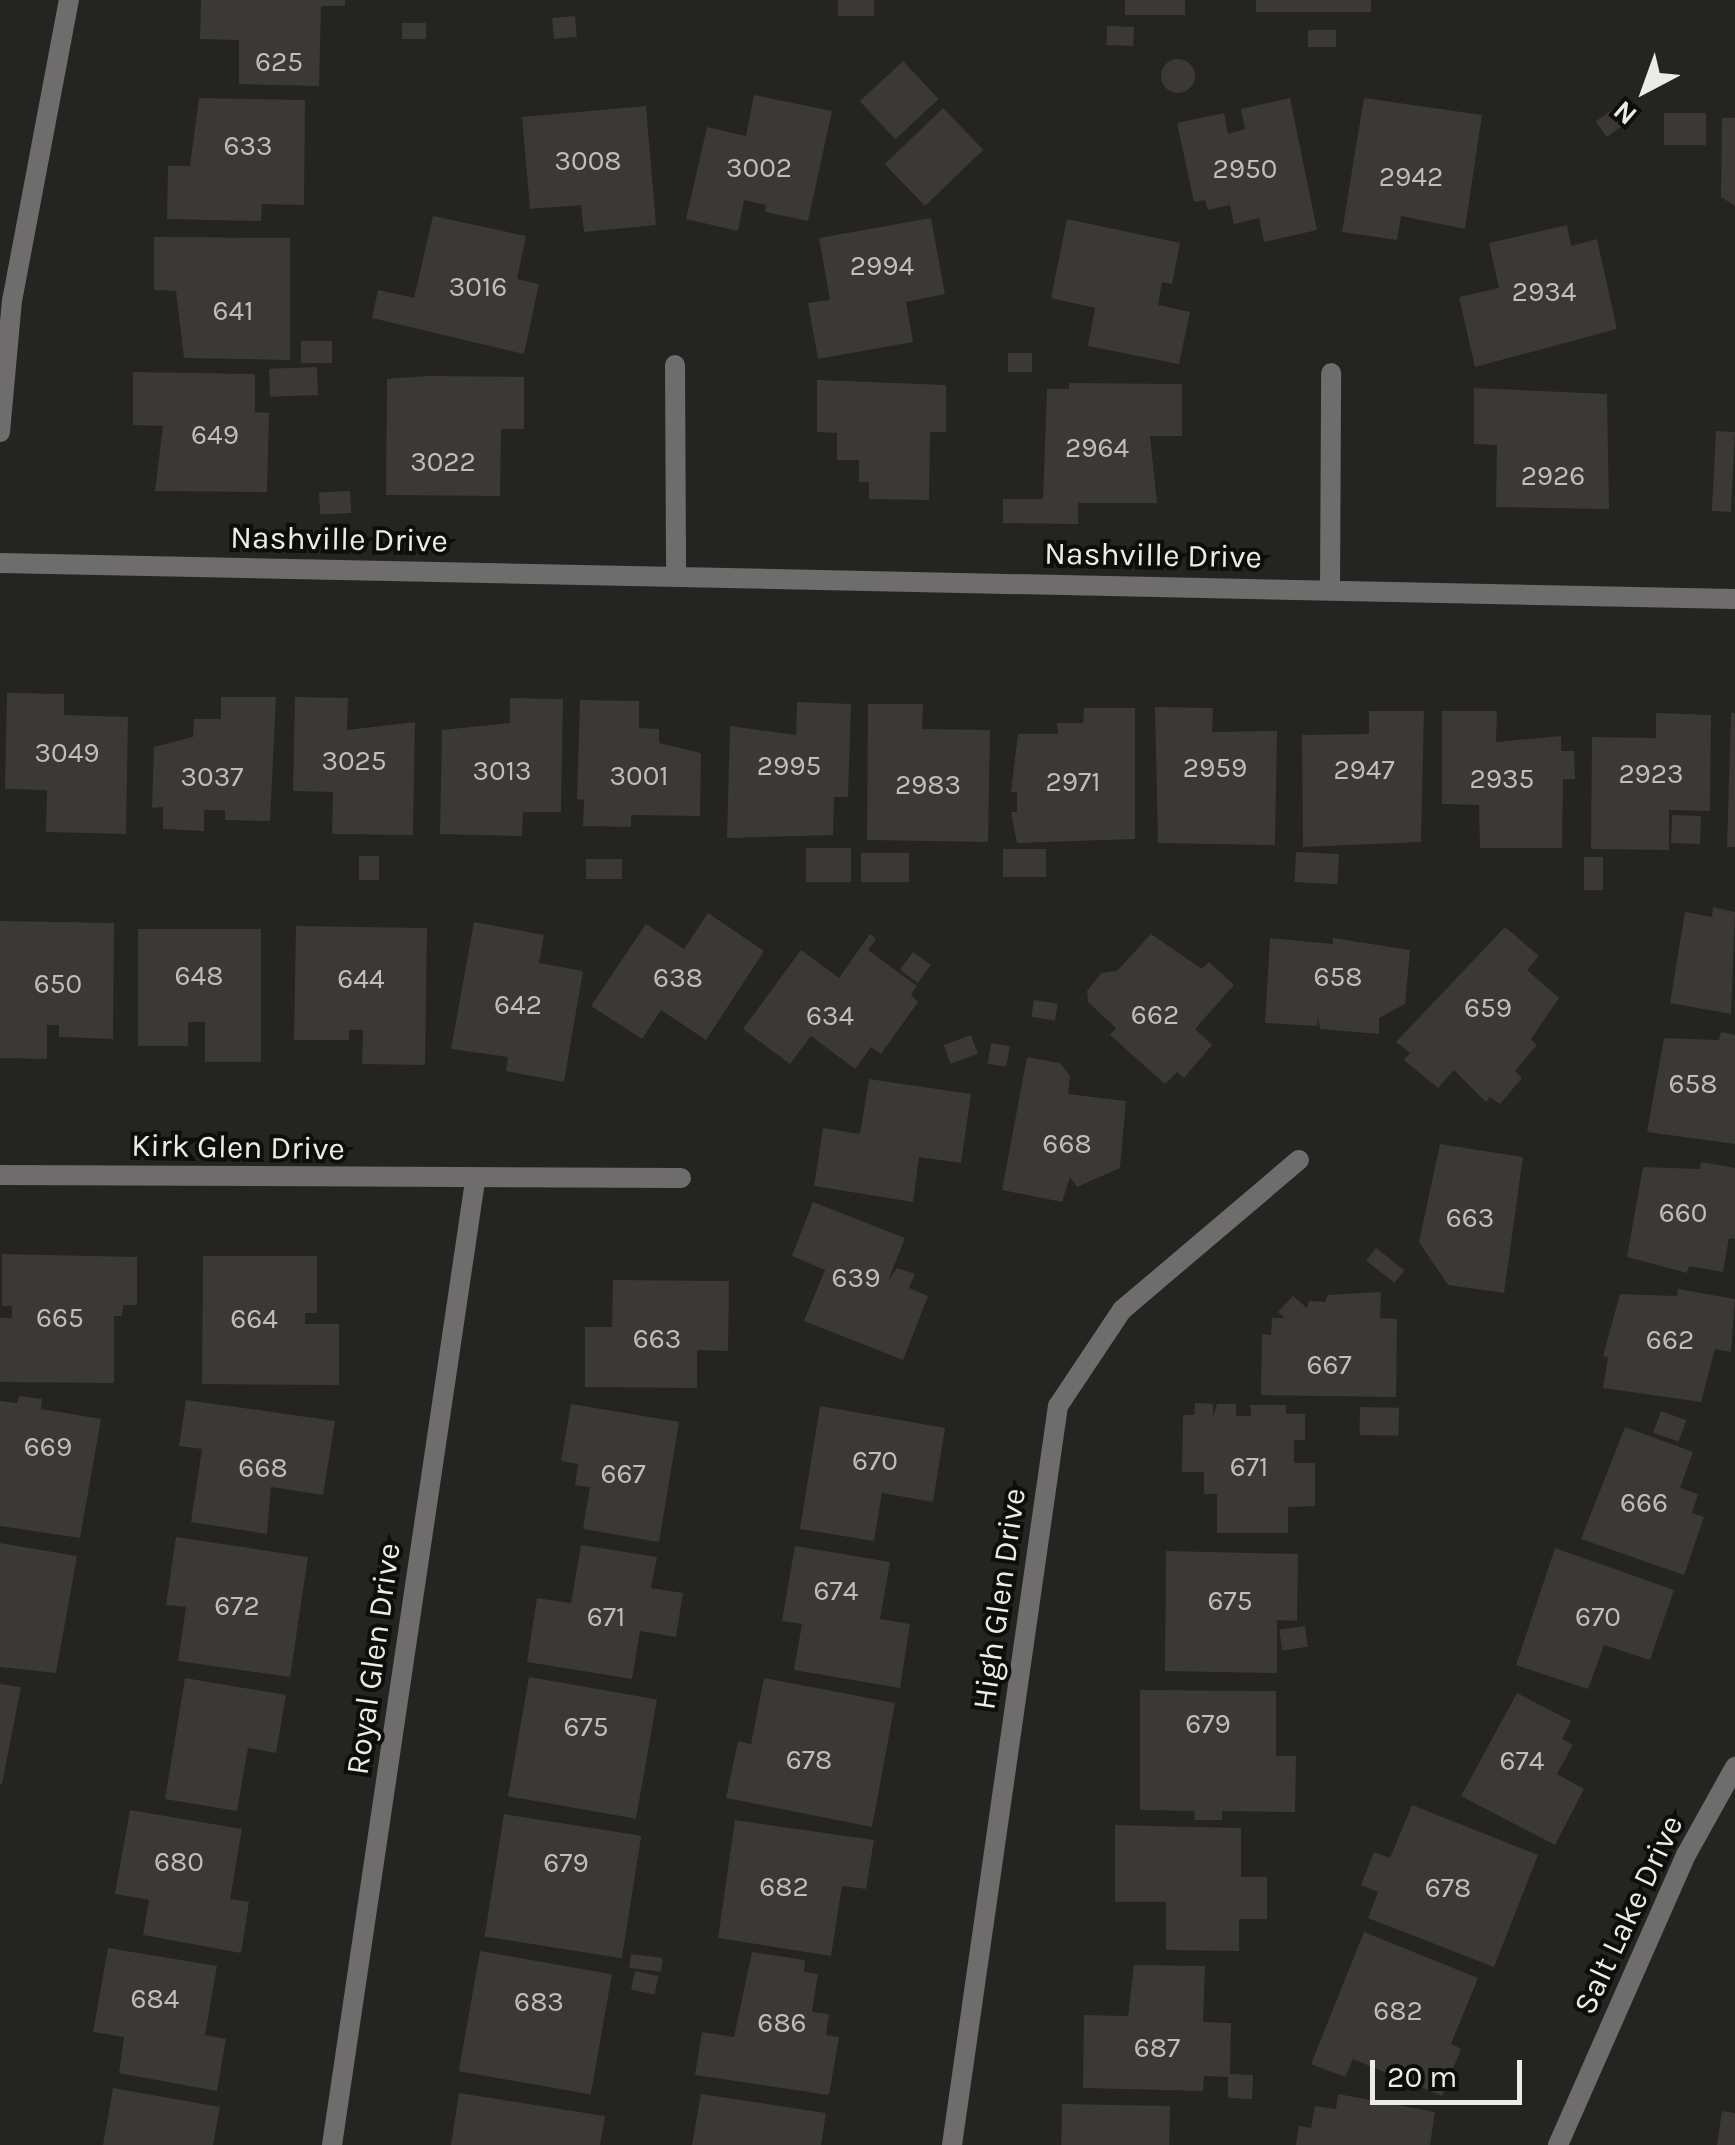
<!DOCTYPE html>
<style>
body{margin:0}
#map{position:relative;width:1735px;height:2145px;overflow:hidden;background:#242420;font-family:Karla,sans-serif}
div>[style]{position:absolute}
[style*='--x']{left:calc(var(--x)*1px);top:calc(var(--y)*1px);width:calc(var(--w)*1px);rotate:calc(var(--a)*1deg)}
.building>*{inset:0;background:#3b3836;transform-origin:0 0}
.round{border-radius:50%}
.street>*{height:20px;margin:-10px;padding:0 10px;transform-origin:10px;border-radius:10px;background:#6e6c6c}
span{translate:-50% -50%;white-space:nowrap;text-align:center;line-height:1.15;-webkit-text-stroke:8px #0d0d0b;paint-order:stroke}
.number-label{font-size:28px;color:#bfbebc}
.number-label span{-webkit-text-stroke-width:0}
.street-label{font-size:32px;color:#ebebe8}
.north{position:absolute;left:1595px;top:40px;width:100px;height:100px;-webkit-text-stroke:8px #0d0d0b;paint-order:stroke;rotate:221deg;font-size:28px;font-weight:700;line-height:40px;text-align:center;color:#ebebe8}
.north::after{content:'';display:block;margin:auto;width:35px;height:45px;background:#ebebe8;clip-path:polygon(50% 0,100% 100%,50% 72%,0 100%)}
.scale{position:absolute;left:1370px;top:2060px;width:152px;height:45px;box-sizing:border-box;border:5px solid #ebebe8;border-top:0;padding-left:12px;font-size:30px;line-height:35px;white-space:nowrap;color:#ebebe8;-webkit-text-stroke:8px #0d0d0b;paint-order:stroke}
</style>
<div id="map">
<div class="building">
<i style="clip-path:polygon(201px 0,345px 0,345px 6px,321px 6px,319px 86px,239px 84px,239px 40px,200px 39px)"></i>
<i style="left:838px;top:0;width:36px;height:16px"></i>
<i style="left:1125px;top:0;width:60px;height:15px"></i>
<i style="left:1256px;top:0;width:115px;height:12px"></i>
<i style="left:575px;top:16px;width:21px;height:23px;rotate:85deg"></i>
<i style="left:402px;top:23px;width:24px;height:16px"></i>
<i style="left:1107px;top:26px;width:27px;height:19px;rotate:2deg"></i>
<i style="left:1308px;top:30px;width:28px;height:17px"></i>
<i class="round" style="left:1161px;top:59px;width:34px;height:34px"></i>
<i style="left:903px;top:61px;width:52px;height:59px;rotate:47deg"></i>
<i style="clip-path:polygon(754px 95px,832px 111px,808px 221px,765px 212px,766px 205px,744px 200px,738px 231px,686px 219px,707px 127px,746px 136px)"></i>
<i style="clip-path:polygon(199px 98px,305px 100px,304px 205px,262px 204px,261px 221px,167px 219px,168px 166px,190px 166px)"></i>
<i style="clip-path:polygon(1290px 98px,1317px 230px,1264px 242px,1259px 218px,1234px 224px,1230px 205px,1208px 210px,1205px 200px,1194px 202px,1177px 123px,1224px 113px,1228px 134px,1245px 129px,1241px 109px)"></i>
<i style="clip-path:polygon(1364px 98px,1482px 115px,1465px 229px,1401px 216px,1397px 240px,1342px 232px)"></i>
<i style="left:1624px;top:101px;width:19px;height:35px;rotate:54deg"></i>
<i style="clip-path:polygon(646px 106px,656px 225px,584px 232px,581px 205px,530px 209px,522px 117px)"></i>
<i style="left:943px;top:108px;width:58px;height:81px;rotate:46deg"></i>
<i style="left:1664px;top:113px;width:42px;height:32px"></i>
<i style="clip-path:polygon(1722px 118px,1735px 118px,1735px 206px,1721px 197px)"></i>
<i style="clip-path:polygon(433px 216px,526px 236px,517px 279px,539px 284px,524px 354px,372px 318px,378px 290px,414px 298px)"></i>
<i style="clip-path:polygon(931px 218px,945px 294px,906px 302px,913px 342px,818px 359px,808px 303px,830px 300px,819px 238px)"></i>
<i style="clip-path:polygon(1067px 219px,1180px 243px,1172px 284px,1162px 282px,1158px 305px,1190px 312px,1179px 364px,1088px 346px,1095px 308px,1051px 298px)"></i>
<i style="clip-path:polygon(1567px 225px,1571px 246px,1597px 239px,1617px 329px,1475px 367px,1459px 297px,1499px 288px,1489px 243px)"></i>
<i style="clip-path:polygon(154px 237px,290px 238px,290px 360px,184px 358px,176px 291px,154px 290px)"></i>
<i style="left:301px;top:341px;width:31px;height:22px"></i>
<i style="left:1008px;top:353px;width:24px;height:19px"></i>
<i style="left:317px;top:367px;width:28px;height:48px;rotate:88deg"></i>
<i style="clip-path:polygon(133px 372px,255px 374px,255px 412px,269px 413px,267px 492px,155px 491px,163px 426px,133px 425px)"></i>
<i style="clip-path:polygon(428px 376px,524px 377px,524px 429px,501px 429px,500px 496px,386px 495px,387px 379px)"></i>
<i style="clip-path:polygon(817px 380px,946px 385px,946px 432px,930px 432px,929px 500px,869px 499px,869px 482px,859px 482px,859px 460px,837px 460px,837px 433px,817px 432px)"></i>
<i style="clip-path:polygon(1069px 383px,1182px 384px,1182px 436px,1150px 436px,1157px 503px,1078px 503px,1078px 524px,1003px 523px,1003px 499px,1043px 499px,1047px 389px,1069px 389px)"></i>
<i style="clip-path:polygon(1474px 388px,1607px 394px,1609px 509px,1496px 507px,1497px 445px,1474px 444px)"></i>
<i style="left:1716px;top:431px;width:19px;height:80px;rotate:3deg"></i>
<i style="left:350px;top:491px;width:22px;height:31px;rotate:87deg"></i>
<i style="clip-path:polygon(7px 693px,64px 694px,64px 715px,128px 717px,126px 834px,46px 832px,47px 790px,5px 789px)"></i>
<i style="clip-path:polygon(221px 697px,276px 697px,270px 821px,225px 820px,225px 810px,204px 810px,204px 831px,163px 829px,163px 807px,152px 808px,154px 747px,193px 737px,194px 719px,221px 719px)"></i>
<i style="clip-path:polygon(295px 697px,348px 698px,347px 730px,415px 722px,413px 835px,332px 834px,333px 792px,293px 791px)"></i>
<i style="clip-path:polygon(510px 698px,563px 699px,561px 812px,523px 812px,522px 836px,440px 834px,442px 730px,510px 723px)"></i>
<i style="clip-path:polygon(580px 700px,639px 701px,639px 728px,659px 729px,659px 743px,701px 753px,700px 816px,631px 815px,631px 827px,583px 826px,584px 800px,577px 799px)"></i>
<i style="clip-path:polygon(797px 702px,851px 704px,848px 797px,834px 797px,833px 835px,727px 838px,730px 726px,796px 735px)"></i>
<i style="clip-path:polygon(868px 704px,923px 704px,922px 729px,990px 730px,988px 842px,867px 840px)"></i>
<i style="clip-path:polygon(1155px 707px,1213px 708px,1212px 732px,1277px 731px,1275px 845px,1158px 843px)"></i>
<i style="clip-path:polygon(1084px 708px,1135px 708px,1135px 839px,1017px 843px,1011px 812px,1017px 812px,1017px 792px,1011px 792px,1018px 734px,1058px 734px,1057px 723px,1083px 723px)"></i>
<i style="clip-path:polygon(1369px 711px,1424px 711px,1421px 842px,1303px 847px,1302px 735px,1369px 734px)"></i>
<i style="clip-path:polygon(1442px 711px,1497px 711px,1496px 742px,1561px 736px,1561px 751px,1574px 751px,1575px 779px,1563px 779px,1562px 848px,1480px 848px,1479px 805px,1442px 804px)"></i>
<i style="clip-path:polygon(1656px 713px,1711px 715px,1710px 811px,1669px 810px,1669px 850px,1591px 849px,1592px 737px,1656px 738px)"></i>
<i style="clip-path:polygon(1731px 713px,1735px 713px,1735px 847px,1727px 847px)"></i>
<i style="left:1672px;top:815px;width:29px;height:28px;rotate:2deg"></i>
<i style="left:806px;top:848px;width:45px;height:34px"></i>
<i style="left:1003px;top:849px;width:43px;height:28px"></i>
<i style="left:1296px;top:852px;width:43px;height:30px;rotate:3deg"></i>
<i style="left:861px;top:853px;width:48px;height:29px"></i>
<i style="left:359px;top:856px;width:20px;height:24px"></i>
<i style="left:1584px;top:857px;width:19px;height:33px"></i>
<i style="left:622px;top:859px;width:20px;height:36px;rotate:90deg"></i>
<i style="clip-path:polygon(1713px 907px,1735px 912px,1731px 1014px,1670px 1003px,1685px 912px,1712px 917px)"></i>
<i style="clip-path:polygon(708px 913px,764px 951px,706px 1040px,661px 1010px,642px 1039px,591px 1006px,646px 924px,684px 949px)"></i>
<i style="clip-path:polygon(0 921px,114px 923px,113px 1039px,59px 1037px,59px 1025px,47px 1025px,47px 1059px,0 1058px)"></i>
<i style="clip-path:polygon(474px 922px,544px 935px,539px 963px,583px 971px,564px 1082px,506px 1071px,508px 1057px,451px 1049px)"></i>
<i style="clip-path:polygon(296px 926px,427px 928px,425px 1065px,362px 1064px,363px 1030px,349px 1030px,349px 1040px,294px 1040px)"></i>
<i style="clip-path:polygon(1505px 927px,1539px 956px,1527px 970px,1559px 998px,1531px 1039px,1537px 1045px,1515px 1071px,1522px 1078px,1500px 1104px,1490px 1097px,1486px 1102px,1454px 1070px,1438px 1088px,1404px 1060px,1410px 1053px,1396px 1042px)"></i>
<i style="clip-path:polygon(138px 929px,261px 929px,261px 1062px,205px 1062px,205px 1022px,188px 1022px,188px 1046px,138px 1046px)"></i>
<i style="clip-path:polygon(870px 934px,876px 939px,868px 950px,917px 986px,911px 995px,918px 1002px,881px 1054px,871px 1047px,855px 1069px,811px 1036px,790px 1064px,743px 1029px,801px 950px,839px 978px)"></i>
<i style="clip-path:polygon(1151px 934px,1202px 969px,1209px 962px,1234px 985px,1195px 1029px,1212px 1045px,1184px 1078px,1177px 1072px,1165px 1084px,1110px 1035px,1116px 1028px,1088px 1002px,1087px 991px,1101px 973px,1117px 971px)"></i>
<i style="clip-path:polygon(1270px 938px,1333px 944px,1333px 938px,1410px 950px,1405px 1004px,1379px 1018px,1379px 1034px,1320px 1029px,1318px 1016px,1317px 1026px,1265px 1023px)"></i>
<i style="left:913px;top:952px;width:22px;height:22px;rotate:36deg"></i>
<i style="left:1034px;top:1000px;width:24px;height:17px;rotate:9deg"></i>
<i style="clip-path:polygon(1721px 1032px,1735px 1035px,1735px 1144px,1647px 1132px,1664px 1038px,1719px 1040px)"></i>
<i style="left:971px;top:1035px;width:20px;height:29px;rotate:70deg"></i>
<i style="left:991px;top:1043px;width:19px;height:21px;rotate:9deg"></i>
<i style="clip-path:polygon(1027px 1057px,1060px 1063px,1070px 1076px,1068px 1094px,1126px 1101px,1120px 1168px,1077px 1187px,1070px 1177px,1062px 1202px,1002px 1190px)"></i>
<i style="clip-path:polygon(869px 1079px,971px 1094px,961px 1163px,919px 1157px,913px 1202px,814px 1186px,823px 1128px,860px 1134px)"></i>
<i style="clip-path:polygon(1440px 1144px,1523px 1157px,1504px 1293px,1448px 1285px,1419px 1242px)"></i>
<i style="clip-path:polygon(1701px 1162px,1735px 1168px,1735px 1239px,1729px 1238px,1723px 1272px,1689px 1266px,1687px 1273px,1627px 1257px,1643px 1167px,1700px 1169px)"></i>
<i style="clip-path:polygon(813px 1202px,905px 1238px,888px 1281px,897px 1268px,915px 1274px,909px 1288px,928px 1296px,903px 1360px,804px 1321px,825px 1270px,792px 1256px)"></i>
<i style="left:1376px;top:1248px;width:36px;height:16px;rotate:38deg"></i>
<i style="clip-path:polygon(2px 1254px,137px 1257px,137px 1305px,123px 1305px,122px 1316px,114px 1316px,114px 1383px,0 1382px,0 1318px,12px 1318px,12px 1306px,2px 1306px)"></i>
<i style="clip-path:polygon(203px 1256px,317px 1256px,317px 1313px,305px 1313px,305px 1324px,339px 1324px,339px 1385px,202px 1384px)"></i>
<i style="clip-path:polygon(613px 1280px,729px 1281px,728px 1351px,697px 1350px,697px 1388px,585px 1387px,585px 1327px,612px 1327px)"></i>
<i style="clip-path:polygon(1678px 1289px,1735px 1299px,1731px 1352px,1715px 1349px,1701px 1402px,1603px 1388px,1608px 1357px,1603px 1356px,1620px 1294px,1677px 1296px)"></i>
<i style="clip-path:polygon(1381px 1292px,1380px 1318px,1397px 1319px,1396px 1397px,1261px 1395px,1262px 1334px,1271px 1335px,1272px 1318px,1285px 1318px,1278px 1312px,1293px 1296px,1307px 1308px,1309px 1301px,1325px 1302px,1328px 1295px)"></i>
<i style="clip-path:polygon(19px 1396px,42px 1399px,41px 1409px,101px 1419px,80px 1538px,0 1526px,0 1401px,17px 1403px)"></i>
<i style="clip-path:polygon(186px 1400px,335px 1421px,323px 1495px,271px 1487px,267px 1534px,191px 1522px,202px 1449px,179px 1446px)"></i>
<i style="clip-path:polygon(1195px 1403px,1213px 1404px,1213px 1417px,1217px 1404px,1236px 1404px,1236px 1416px,1251px 1416px,1250px 1405px,1286px 1405px,1286px 1414px,1305px 1414px,1305px 1440px,1294px 1440px,1294px 1463px,1315px 1463px,1315px 1506px,1288px 1507px,1288px 1533px,1217px 1533px,1217px 1494px,1204px 1494px,1204px 1472px,1182px 1472px,1183px 1415px,1194px 1415px)"></i>
<i style="clip-path:polygon(571px 1404px,679px 1422px,659px 1542px,583px 1529px,590px 1487px,575px 1485px,578px 1464px,561px 1461px)"></i>
<i style="clip-path:polygon(820px 1406px,945px 1428px,933px 1502px,882px 1493px,874px 1541px,800px 1529px)"></i>
<i style="left:1360px;top:1407px;width:39px;height:28px;rotate:1deg"></i>
<i style="left:1661px;top:1411px;width:27px;height:23px;rotate:20deg"></i>
<i style="clip-path:polygon(1625px 1427px,1693px 1452px,1680px 1488px,1698px 1494px,1692px 1513px,1704px 1517px,1684px 1575px,1581px 1539px)"></i>
<i style="clip-path:polygon(176px 1537px,308px 1557px,290px 1677px,178px 1661px,186px 1607px,166px 1605px)"></i>
<i style="clip-path:polygon(0 1543px,77px 1556px,56px 1673px,0 1667px)"></i>
<i style="clip-path:polygon(581px 1545px,657px 1557px,651px 1588px,683px 1593px,676px 1637px,640px 1631px,632px 1679px,527px 1662px,537px 1598px,571px 1603px)"></i>
<i style="clip-path:polygon(795px 1546px,890px 1562px,880px 1619px,910px 1624px,900px 1688px,794px 1670px,802px 1624px,782px 1621px)"></i>
<i style="clip-path:polygon(1555px 1548px,1674px 1590px,1650px 1660px,1604px 1645px,1588px 1689px,1516px 1665px)"></i>
<i style="clip-path:polygon(1166px 1551px,1298px 1554px,1297px 1621px,1277px 1620px,1277px 1673px,1165px 1671px)"></i>
<i style="left:1305px;top:1626px;width:21px;height:26px;rotate:82deg"></i>
<i style="left:529px;top:1677px;width:130px;height:121px;rotate:10deg"></i>
<i style="clip-path:polygon(185px 1678px,286px 1695px,276px 1753px,248px 1748px,237px 1811px,165px 1799px)"></i>
<i style="clip-path:polygon(764px 1678px,895px 1703px,872px 1827px,726px 1798px,738px 1741px,751px 1744px)"></i>
<i style="clip-path:polygon(0 1684px,21px 1687px,2px 1784px,0 1784px)"></i>
<i style="clip-path:polygon(1140px 1690px,1276px 1691px,1276px 1756px,1296px 1756px,1295px 1812px,1222px 1811px,1222px 1820px,1195px 1820px,1194px 1811px,1140px 1810px)"></i>
<i style="clip-path:polygon(1517px 1693px,1571px 1721px,1562px 1739px,1573px 1745px,1557px 1774px,1584px 1789px,1555px 1845px,1461px 1796px)"></i>
<i style="clip-path:polygon(1412px 1805px,1538px 1855px,1494px 1967px,1368px 1918px,1378px 1892px,1361px 1885px,1374px 1852px,1390px 1858px)"></i>
<i style="clip-path:polygon(130px 1810px,242px 1829px,230px 1899px,249px 1902px,241px 1953px,143px 1935px,149px 1900px,115px 1894px)"></i>
<i style="left:504px;top:1814px;width:139px;height:124px;rotate:9deg"></i>
<i style="clip-path:polygon(735px 1820px,874px 1840px,866px 1889px,842px 1886px,831px 1956px,718px 1938px)"></i>
<i style="clip-path:polygon(1115px 1825px,1241px 1828px,1241px 1877px,1267px 1877px,1267px 1919px,1239px 1919px,1239px 1951px,1166px 1950px,1166px 1902px,1115px 1902px)"></i>
<i style="clip-path:polygon(1364px 1932px,1478px 1978px,1451px 2044px,1461px 2049px,1442px 2096px,1353px 2059px,1345px 2077px,1311px 2064px)"></i>
<i style="clip-path:polygon(108px 1948px,217px 1966px,205px 2035px,226px 2039px,217px 2091px,119px 2073px,124px 2037px,93px 2032px)"></i>
<i style="left:480px;top:1951px;width:134px;height:122px;rotate:10deg"></i>
<i style="clip-path:polygon(752px 1952px,805px 1960px,804px 1972px,818px 1974px,812px 2012px,829px 2014px,826px 2035px,839px 2037px,829px 2095px,695px 2075px,702px 2032px,734px 2037px)"></i>
<i style="left:631px;top:1954px;width:32px;height:14px;rotate:7deg"></i>
<i style="clip-path:polygon(1134px 1965px,1205px 1966px,1203px 2022px,1231px 2023px,1230px 2074px,1253px 2075px,1252px 2099px,1228px 2098px,1228px 2077px,1204px 2076px,1203px 2091px,1083px 2088px,1084px 2015px,1128px 2016px)"></i>
<i style="left:635px;top:1971px;width:24px;height:19px;rotate:12deg"></i>
<i style="clip-path:polygon(113px 2088px,220px 2107px,213px 2145px,103px 2145px)"></i>
<i style="clip-path:polygon(459px 2093px,605px 2116px,600px 2145px,451px 2145px)"></i>
<i style="clip-path:polygon(701px 2094px,826px 2113px,821px 2145px,692px 2145px)"></i>
<i style="clip-path:polygon(1338px 2094px,1435px 2112px,1430px 2145px,1296px 2145px,1299px 2126px,1311px 2128px,1315px 2106px,1336px 2109px)"></i>
<i style="left:1062px;top:2104px;width:108px;height:41px;rotate:1deg"></i>
<i style="clip-path:polygon(1722px 2111px,1735px 2113px,1735px 2145px,1717px 2145px)"></i>
</div>
<div class="street">
<i style="--x:675;--y:365;--w:212;--a:89.7"></i>
<i style="--x:0;--y:432;--w:132;--a:-84.8"></i>
<i style="--x:12;--y:301;--w:306;--a:-79.3"></i>
<i style="--x:0;--y:563;--w:1735;--a:1.19"></i>
<i style="--x:1330;--y:590;--w:217;--a:-89.7"></i>
<i style="--x:0;--y:1175;--w:681;--a:0.25"></i>
<i style="--x:332;--y:2145;--w:975;--a:-81.56"></i>
<i style="--x:952;--y:2145;--w:747;--a:-81.84"></i>
<i style="--x:1058;--y:1406;--w:115;--a:-56.3"></i>
<i style="--x:1122;--y:1310;--w:232;--a:-40.3"></i>
<i style="--x:1558;--y:2145;--w:317;--a:-66.2"></i>
<i style="--x:1686;--y:1855;--w:101;--a:-60.9"></i>
</div>
<div class="number-label">
<span style="left:279px;top:62px">625</span>
<span style="left:248px;top:146px">633</span>
<span style="left:588px;top:161px">3008</span>
<span style="left:759px;top:168px">3002</span>
<span style="left:1245px;top:169px">2950</span>
<span style="left:1411px;top:177px">2942</span>
<span style="left:882px;top:266px">2994</span>
<span style="left:478px;top:287px">3016</span>
<span style="left:1544px;top:292px">2934</span>
<span style="left:233px;top:311px">641</span>
<span style="left:215px;top:435px">649</span>
<span style="left:1097px;top:448px">2964</span>
<span style="left:443px;top:462px">3022</span>
<span style="left:1553px;top:476px">2926</span>
<span style="left:67px;top:753px">3049</span>
<span style="left:354px;top:761px">3025</span>
<span style="left:789px;top:766px">2995</span>
<span style="left:1215px;top:768px">2959</span>
<span style="left:1364px;top:770px">2947</span>
<span style="left:502px;top:771px">3013</span>
<span style="left:1651px;top:774px">2923</span>
<span style="left:639px;top:776px">3001</span>
<span style="left:212px;top:777px">3037</span>
<span style="left:1502px;top:779px">2935</span>
<span style="left:1073px;top:782px">2971</span>
<span style="left:928px;top:785px">2983</span>
<span style="left:199px;top:976px">648</span>
<span style="left:1338px;top:977px">658</span>
<span style="left:678px;top:978px">638</span>
<span style="left:361px;top:979px">644</span>
<span style="left:58px;top:984px">650</span>
<span style="left:518px;top:1005px">642</span>
<span style="left:1488px;top:1008px">659</span>
<span style="left:1155px;top:1015px">662</span>
<span style="left:830px;top:1016px">634</span>
<span style="left:1693px;top:1084px">658</span>
<span style="left:1067px;top:1144px">668</span>
<span style="left:1683px;top:1213px">660</span>
<span style="left:1470px;top:1218px">663</span>
<span style="left:856px;top:1278px">639</span>
<span style="left:60px;top:1318px">665</span>
<span style="left:254px;top:1319px">664</span>
<span style="left:657px;top:1339px">663</span>
<span style="left:1670px;top:1340px">662</span>
<span style="left:1329px;top:1365px">667</span>
<span style="left:48px;top:1447px">669</span>
<span style="left:875px;top:1461px">670</span>
<span style="left:1249px;top:1467px">671</span>
<span style="left:263px;top:1468px">668</span>
<span style="left:623px;top:1474px">667</span>
<span style="left:1644px;top:1503px">666</span>
<span style="left:836px;top:1591px">674</span>
<span style="left:1230px;top:1601px">675</span>
<span style="left:237px;top:1606px">672</span>
<span style="left:606px;top:1617px">671</span>
<span style="left:1598px;top:1617px">670</span>
<span style="left:1208px;top:1724px">679</span>
<span style="left:586px;top:1727px">675</span>
<span style="left:809px;top:1760px">678</span>
<span style="left:1522px;top:1761px">674</span>
<span style="left:179px;top:1862px">680</span>
<span style="left:566px;top:1863px">679</span>
<span style="left:784px;top:1887px">682</span>
<span style="left:1448px;top:1888px">678</span>
<span style="left:155px;top:1999px">684</span>
<span style="left:539px;top:2002px">683</span>
<span style="left:1398px;top:2011px">682</span>
<span style="left:782px;top:2023px">686</span>
<span style="left:1157px;top:2048px">687</span>
</div>
<div class="street-label">
<span style="left:339px;top:540px;rotate:1deg">Nashville Drive</span>
<span style="left:1153px;top:556px;rotate:1deg">Nashville Drive</span>
<span style="left:238px;top:1148px;rotate:1deg">Kirk Glen Drive</span>
<span style="left:1000px;top:1599px;rotate:-82deg">High Glen Drive</span>
<span style="left:374px;top:1659px;rotate:-82deg">Royal Glen Drive</span>
<span style="left:1629px;top:1915px;rotate:-65deg">Salt Lake Drive</span>
</div>
<div class="north">N</div>
<div class="scale">20 m</div>
</div>
